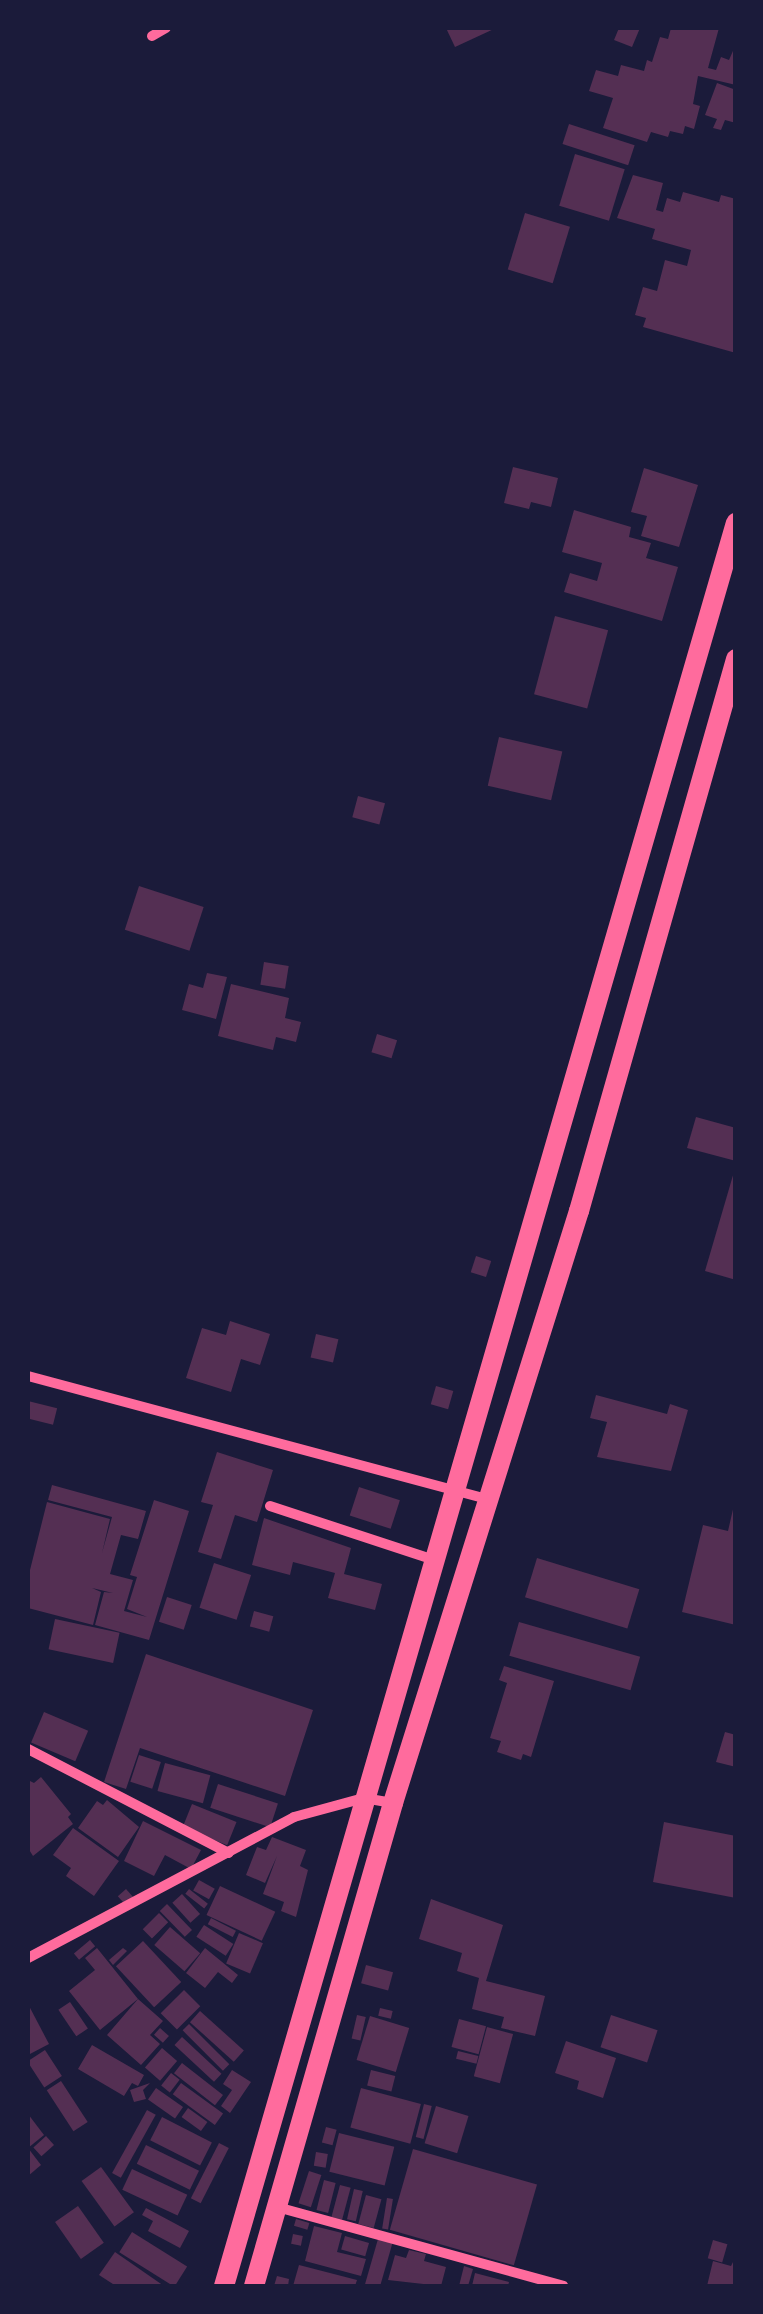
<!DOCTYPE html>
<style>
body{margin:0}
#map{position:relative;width:763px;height:2314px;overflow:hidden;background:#1b1b3a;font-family:"Golos Text",sans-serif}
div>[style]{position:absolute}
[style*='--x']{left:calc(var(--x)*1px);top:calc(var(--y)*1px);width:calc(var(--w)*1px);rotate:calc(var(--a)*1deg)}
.building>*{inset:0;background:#542f53;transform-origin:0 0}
.minor>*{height:10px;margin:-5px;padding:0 5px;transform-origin:5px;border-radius:5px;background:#ff6b9d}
.trunk>*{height:20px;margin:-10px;padding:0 10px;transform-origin:10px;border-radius:10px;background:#ff6b9d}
span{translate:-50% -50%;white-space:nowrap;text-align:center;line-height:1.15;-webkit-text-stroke:10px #1b1b3a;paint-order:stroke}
.frame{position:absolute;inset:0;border:30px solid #1b1b3a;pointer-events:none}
</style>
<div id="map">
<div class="building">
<i style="clip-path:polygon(446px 28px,496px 28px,455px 47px)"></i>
<i style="clip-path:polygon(619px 28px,640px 28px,632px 47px,614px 40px)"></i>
<i style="clip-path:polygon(671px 28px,719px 28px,708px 68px,716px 70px,721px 57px,729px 60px,736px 44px,736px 85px,698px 76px,693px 104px,700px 106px,694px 129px,685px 126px,683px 134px,670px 131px,668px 137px,651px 132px,647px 142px,603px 128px,613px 98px,589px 91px,596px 70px,618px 76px,621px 65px,644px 71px,647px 60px,652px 62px,660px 37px,668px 39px)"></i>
<i style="clip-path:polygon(717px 83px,736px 90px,736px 123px,725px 120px,721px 130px,713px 128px,717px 119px,705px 115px)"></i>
<i style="left:569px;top:124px;width:69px;height:21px;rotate:18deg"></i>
<i style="left:575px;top:154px;width:52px;height:54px;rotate:17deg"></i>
<i style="clip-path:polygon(633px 175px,663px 183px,656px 210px,663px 212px,667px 198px,680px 202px,683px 192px,719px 202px,721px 195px,736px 199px,736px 353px,643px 327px,646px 318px,635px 315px,643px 287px,657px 291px,665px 260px,687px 266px,691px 250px,652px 239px,655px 229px,617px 218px)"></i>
<i style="left:525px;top:213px;width:47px;height:59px;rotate:17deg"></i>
<i style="clip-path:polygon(513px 467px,558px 478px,551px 507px,531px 502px,529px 509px,504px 503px)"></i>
<i style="clip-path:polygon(644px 468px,698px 485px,679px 547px,641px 536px,647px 516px,631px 512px)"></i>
<i style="clip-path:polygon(574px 510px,631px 527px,629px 537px,651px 543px,646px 558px,678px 567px,662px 621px,564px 592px,570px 573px,597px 581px,602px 563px,562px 552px)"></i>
<i style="left:555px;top:616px;width:55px;height:81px;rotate:15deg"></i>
<i style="left:499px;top:737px;width:65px;height:50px;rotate:13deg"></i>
<i style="left:358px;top:796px;width:28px;height:22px;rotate:15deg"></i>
<i style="left:139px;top:886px;width:68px;height:46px;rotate:18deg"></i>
<i style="left:264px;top:962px;width:25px;height:23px;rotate:9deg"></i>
<i style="clip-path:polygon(207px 973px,227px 977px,216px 1019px,182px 1010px,189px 984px,203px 988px)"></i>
<i style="clip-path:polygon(231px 984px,289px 998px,285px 1018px,301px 1022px,296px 1042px,276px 1037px,273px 1050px,218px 1036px)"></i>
<i style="left:377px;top:1034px;width:21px;height:19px;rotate:17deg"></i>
<i style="clip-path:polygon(696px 1117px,736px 1128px,736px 1161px,687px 1148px)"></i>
<i style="clip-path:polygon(736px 1165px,736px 1280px,705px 1271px)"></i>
<i style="left:476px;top:1256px;width:16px;height:17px;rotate:18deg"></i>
<i style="clip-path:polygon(230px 1321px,270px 1334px,260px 1365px,241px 1359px,231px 1392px,186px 1378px,202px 1328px,226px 1335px)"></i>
<i style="left:316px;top:1334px;width:23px;height:24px;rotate:13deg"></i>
<i style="left:436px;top:1386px;width:18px;height:19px;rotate:16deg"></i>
<i style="clip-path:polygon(596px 1395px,667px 1414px,670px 1404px,688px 1410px,671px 1471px,597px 1457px,607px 1422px,590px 1418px)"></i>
<i style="left:28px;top:1401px;width:30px;height:17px;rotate:14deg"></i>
<i style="clip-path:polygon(217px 1452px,273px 1470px,257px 1522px,235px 1515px,221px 1559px,198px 1552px,213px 1505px,201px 1502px)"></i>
<i style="clip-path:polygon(52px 1485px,146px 1511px,138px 1539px,121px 1535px,110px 1574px,133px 1580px,124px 1611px,147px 1617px,127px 1609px,137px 1577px,130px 1575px,154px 1500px,189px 1511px,149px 1640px,95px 1625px,104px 1592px,113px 1593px,92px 1588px,101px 1592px,93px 1625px,28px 1608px,28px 1578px,47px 1502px,110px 1519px,102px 1553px,112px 1517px,48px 1500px)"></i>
<i style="left:359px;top:1487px;width:43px;height:30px;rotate:18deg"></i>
<i style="clip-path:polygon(734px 1505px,736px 1506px,736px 1625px,682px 1612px,703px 1525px,728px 1531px)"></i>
<i style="clip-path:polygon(264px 1518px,351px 1548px,344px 1574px,382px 1584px,375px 1610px,328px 1598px,335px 1573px,293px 1562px,290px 1575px,252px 1565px)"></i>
<i style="left:537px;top:1558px;width:107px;height:41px;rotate:17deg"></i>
<i style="left:214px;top:1563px;width:39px;height:47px;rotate:18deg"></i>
<i style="left:167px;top:1597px;width:26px;height:26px;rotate:18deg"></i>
<i style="left:254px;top:1611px;width:20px;height:16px;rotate:15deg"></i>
<i style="left:55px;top:1619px;width:66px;height:31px;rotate:12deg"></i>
<i style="left:519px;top:1622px;width:126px;height:35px;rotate:16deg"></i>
<i style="clip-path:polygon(146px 1654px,313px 1710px,285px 1796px,140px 1748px,126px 1789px,104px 1782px)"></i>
<i style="clip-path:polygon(504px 1666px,554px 1681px,531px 1757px,523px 1754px,521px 1760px,497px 1752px,501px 1741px,490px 1738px,507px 1683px,499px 1680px)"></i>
<i style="left:44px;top:1712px;width:48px;height:33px;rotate:23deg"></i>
<i style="clip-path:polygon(725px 1732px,736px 1735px,736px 1767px,716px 1762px)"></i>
<i style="left:139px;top:1755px;width:23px;height:28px;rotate:18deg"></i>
<i style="left:165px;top:1763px;width:47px;height:29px;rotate:15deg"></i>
<i style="clip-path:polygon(41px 1777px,71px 1814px,68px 1817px,73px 1824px,33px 1856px,28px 1848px,28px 1780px,34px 1783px)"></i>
<i style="left:218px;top:1784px;width:63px;height:25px;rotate:18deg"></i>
<i style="clip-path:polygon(107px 1800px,139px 1827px,118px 1857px,78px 1828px,97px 1801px,103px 1805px)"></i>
<i style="left:192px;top:1804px;width:48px;height:25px;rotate:22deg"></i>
<i style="clip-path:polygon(143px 1821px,201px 1850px,191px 1869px,165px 1855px,154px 1876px,124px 1861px)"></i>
<i style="clip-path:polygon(664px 1822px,736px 1836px,736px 1898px,653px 1882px)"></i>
<i style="clip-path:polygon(73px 1828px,119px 1861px,94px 1896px,66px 1876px,71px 1868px,53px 1855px)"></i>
<i style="clip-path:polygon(272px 1837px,306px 1850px,300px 1866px,308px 1870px,296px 1917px,281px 1911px,284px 1902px,263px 1894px,277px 1856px,265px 1883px,246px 1875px,257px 1847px,266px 1850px)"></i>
<i style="left:199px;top:1880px;width:18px;height:12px;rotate:29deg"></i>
<i style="left:220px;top:1886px;width:61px;height:32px;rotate:25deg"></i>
<i style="left:126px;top:1889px;width:12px;height:11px;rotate:48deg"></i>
<i style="left:189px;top:1889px;width:24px;height:6px;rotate:38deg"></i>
<i style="left:182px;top:1894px;width:27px;height:13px;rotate:48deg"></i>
<i style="clip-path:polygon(431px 1899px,503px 1925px,486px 1981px,545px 1996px,535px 2036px,501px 2028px,504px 2017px,472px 2009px,479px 1978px,457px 1971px,462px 1953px,419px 1939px)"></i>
<i style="left:167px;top:1904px;width:36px;height:10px;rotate:46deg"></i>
<i style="left:159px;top:1913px;width:13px;height:23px;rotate:45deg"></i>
<i style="left:211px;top:1918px;width:28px;height:7px;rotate:27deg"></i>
<i style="left:204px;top:1925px;width:35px;height:14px;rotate:33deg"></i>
<i style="left:170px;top:1927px;width:40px;height:24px;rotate:41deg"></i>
<i style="left:239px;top:1933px;width:26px;height:33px;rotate:23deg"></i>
<i style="left:90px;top:1940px;width:8px;height:21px;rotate:50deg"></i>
<i style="left:143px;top:1941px;width:56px;height:37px;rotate:47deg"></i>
<i style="clip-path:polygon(97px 1948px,138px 1999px,100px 2030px,69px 1991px,95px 1970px,85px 1958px)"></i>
<i style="clip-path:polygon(123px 1948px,127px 1951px,113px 1965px,109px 1960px)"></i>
<i style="clip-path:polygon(205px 1948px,238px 1975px,232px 1983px,218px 1972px,205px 1988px,186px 1973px)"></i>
<i style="left:366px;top:1965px;width:28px;height:19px;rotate:15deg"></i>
<i style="left:184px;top:1990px;width:23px;height:33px;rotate:45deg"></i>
<i style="clip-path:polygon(138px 1999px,163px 2021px,150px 2035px,160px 2044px,141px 2065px,107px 2035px)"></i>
<i style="left:70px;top:2002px;width:32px;height:14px;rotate:56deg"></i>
<i style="clip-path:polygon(28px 2004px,49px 2044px,28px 2055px)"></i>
<i style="left:380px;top:2008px;width:13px;height:8px;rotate:13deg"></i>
<i style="left:200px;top:2011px;width:59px;height:15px;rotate:42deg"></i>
<i style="left:357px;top:2015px;width:9px;height:24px;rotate:13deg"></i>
<i style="left:611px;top:2015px;width:49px;height:34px;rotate:18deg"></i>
<i style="left:370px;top:2016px;width:41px;height:46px;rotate:17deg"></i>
<i style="left:459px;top:2019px;width:28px;height:29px;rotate:15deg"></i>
<i style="left:189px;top:2024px;width:57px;height:9px;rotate:45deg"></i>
<i style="left:487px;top:2027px;width:27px;height:51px;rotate:15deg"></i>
<i style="left:160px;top:2028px;width:12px;height:9px;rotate:42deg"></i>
<i style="left:182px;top:2037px;width:54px;height:11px;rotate:43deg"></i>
<i style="clip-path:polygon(566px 2041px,616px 2058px,603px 2098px,577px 2089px,579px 2081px,555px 2073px)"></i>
<i style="clip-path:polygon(92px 2045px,144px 2075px,138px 2086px,132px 2083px,124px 2096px,78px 2069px)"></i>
<i style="left:162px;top:2048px;width:20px;height:26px;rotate:41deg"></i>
<i style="left:45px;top:2050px;width:31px;height:21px;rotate:57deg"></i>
<i style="left:458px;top:2051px;width:21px;height:8px;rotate:14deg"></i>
<i style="left:182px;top:2063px;width:52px;height:13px;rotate:38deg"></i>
<i style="clip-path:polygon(232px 2070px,251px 2082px,230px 2113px,221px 2106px,232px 2090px,223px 2084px)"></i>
<i style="left:371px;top:2070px;width:25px;height:16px;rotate:14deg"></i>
<i style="left:171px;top:2073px;width:11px;height:16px;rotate:38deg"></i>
<i style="left:61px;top:2081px;width:49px;height:17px;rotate:57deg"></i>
<i style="clip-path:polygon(150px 2083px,143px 2090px,146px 2099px,134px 2102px,130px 2090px)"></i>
<i style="left:181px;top:2083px;width:52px;height:14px;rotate:36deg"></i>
<i style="left:156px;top:2088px;width:33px;height:14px;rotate:35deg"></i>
<i style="left:361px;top:2088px;width:62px;height:41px;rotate:15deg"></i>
<i style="left:424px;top:2104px;width:8px;height:34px;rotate:14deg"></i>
<i style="left:436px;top:2106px;width:34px;height:39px;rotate:17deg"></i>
<i style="left:188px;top:2108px;width:24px;height:11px;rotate:36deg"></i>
<i style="left:147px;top:2110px;width:10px;height:72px;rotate:29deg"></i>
<i style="clip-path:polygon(28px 2114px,44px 2135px,28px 2148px)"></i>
<i style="left:162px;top:2117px;width:56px;height:26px;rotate:27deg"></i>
<i style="left:326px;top:2127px;width:11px;height:16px;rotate:15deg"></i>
<i style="left:339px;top:2133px;width:57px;height:40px;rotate:14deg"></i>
<i style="left:46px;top:2136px;width:12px;height:17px;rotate:48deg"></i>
<i style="left:219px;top:2143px;width:11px;height:62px;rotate:27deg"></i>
<i style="left:146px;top:2145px;width:59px;height:21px;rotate:26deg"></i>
<i style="clip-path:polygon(28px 2148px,41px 2165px,28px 2176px)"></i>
<i style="left:413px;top:2149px;width:129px;height:84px;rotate:16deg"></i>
<i style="left:316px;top:2152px;width:12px;height:14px;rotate:9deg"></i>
<i style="left:101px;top:2167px;width:56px;height:24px;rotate:54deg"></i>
<i style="left:132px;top:2169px;width:61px;height:23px;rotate:25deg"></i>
<i style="left:309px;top:2171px;width:13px;height:34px;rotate:18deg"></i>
<i style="left:324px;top:2180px;width:12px;height:31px;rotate:14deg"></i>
<i style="left:340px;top:2185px;width:11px;height:33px;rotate:15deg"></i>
<i style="left:354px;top:2189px;width:9px;height:31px;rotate:13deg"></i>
<i style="left:366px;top:2195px;width:16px;height:30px;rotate:15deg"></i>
<i style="left:387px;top:2198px;width:6px;height:31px;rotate:9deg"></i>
<i style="left:78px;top:2206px;width:45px;height:28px;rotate:55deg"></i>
<i style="clip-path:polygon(146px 2208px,189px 2231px,180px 2248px,148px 2231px,153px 2221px,142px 2215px)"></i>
<i style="left:296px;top:2219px;width:14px;height:7px;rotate:17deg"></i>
<i style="clip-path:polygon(314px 2226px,342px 2233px,337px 2252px,366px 2259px,361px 2276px,305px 2261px)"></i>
<i style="left:132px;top:2232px;width:65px;height:24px;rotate:32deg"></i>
<i style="left:293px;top:2234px;width:10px;height:10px;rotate:11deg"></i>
<i style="left:345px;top:2236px;width:25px;height:14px;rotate:16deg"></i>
<i style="left:378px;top:2239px;width:15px;height:49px;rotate:16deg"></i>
<i style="left:713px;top:2240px;width:15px;height:19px;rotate:16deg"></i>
<i style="clip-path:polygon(409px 2250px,426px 2254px,424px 2261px,446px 2267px,441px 2286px,388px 2280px,395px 2255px,406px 2258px)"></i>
<i style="clip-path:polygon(115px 2252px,164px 2286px,116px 2286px,99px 2275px)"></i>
<i style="clip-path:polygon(736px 2256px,736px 2286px,707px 2286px,713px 2261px,731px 2266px)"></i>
<i style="clip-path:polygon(299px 2265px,357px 2280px,355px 2286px,293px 2286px)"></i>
<i style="clip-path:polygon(464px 2266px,473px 2269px,468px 2286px,459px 2286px)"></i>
<i style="clip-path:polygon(475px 2273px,509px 2282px,508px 2286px,472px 2286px)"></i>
<i style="clip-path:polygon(277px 2276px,289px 2279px,288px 2286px,274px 2286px)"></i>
</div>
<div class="minor">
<i style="--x:152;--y:36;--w:16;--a:-30"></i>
<i style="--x:28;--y:1376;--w:479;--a:15"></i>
<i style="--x:270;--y:1506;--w:173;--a:18.2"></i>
<i style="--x:28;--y:1749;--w:226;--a:27.4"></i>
<i style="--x:28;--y:1958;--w:301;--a:-27.9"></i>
<i style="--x:294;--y:1817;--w:73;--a:-15.2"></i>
<i style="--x:364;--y:1798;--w:29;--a:10"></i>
<i style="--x:277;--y:2207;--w:297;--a:15.4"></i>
</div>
<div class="trunk">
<i style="--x:224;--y:2286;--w:1836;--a:-73.81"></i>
<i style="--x:254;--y:2286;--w:503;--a:-73.94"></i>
<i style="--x:393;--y:1803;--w:621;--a:-72.56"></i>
<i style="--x:579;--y:1211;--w:574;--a:-74.12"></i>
</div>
<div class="frame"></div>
</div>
